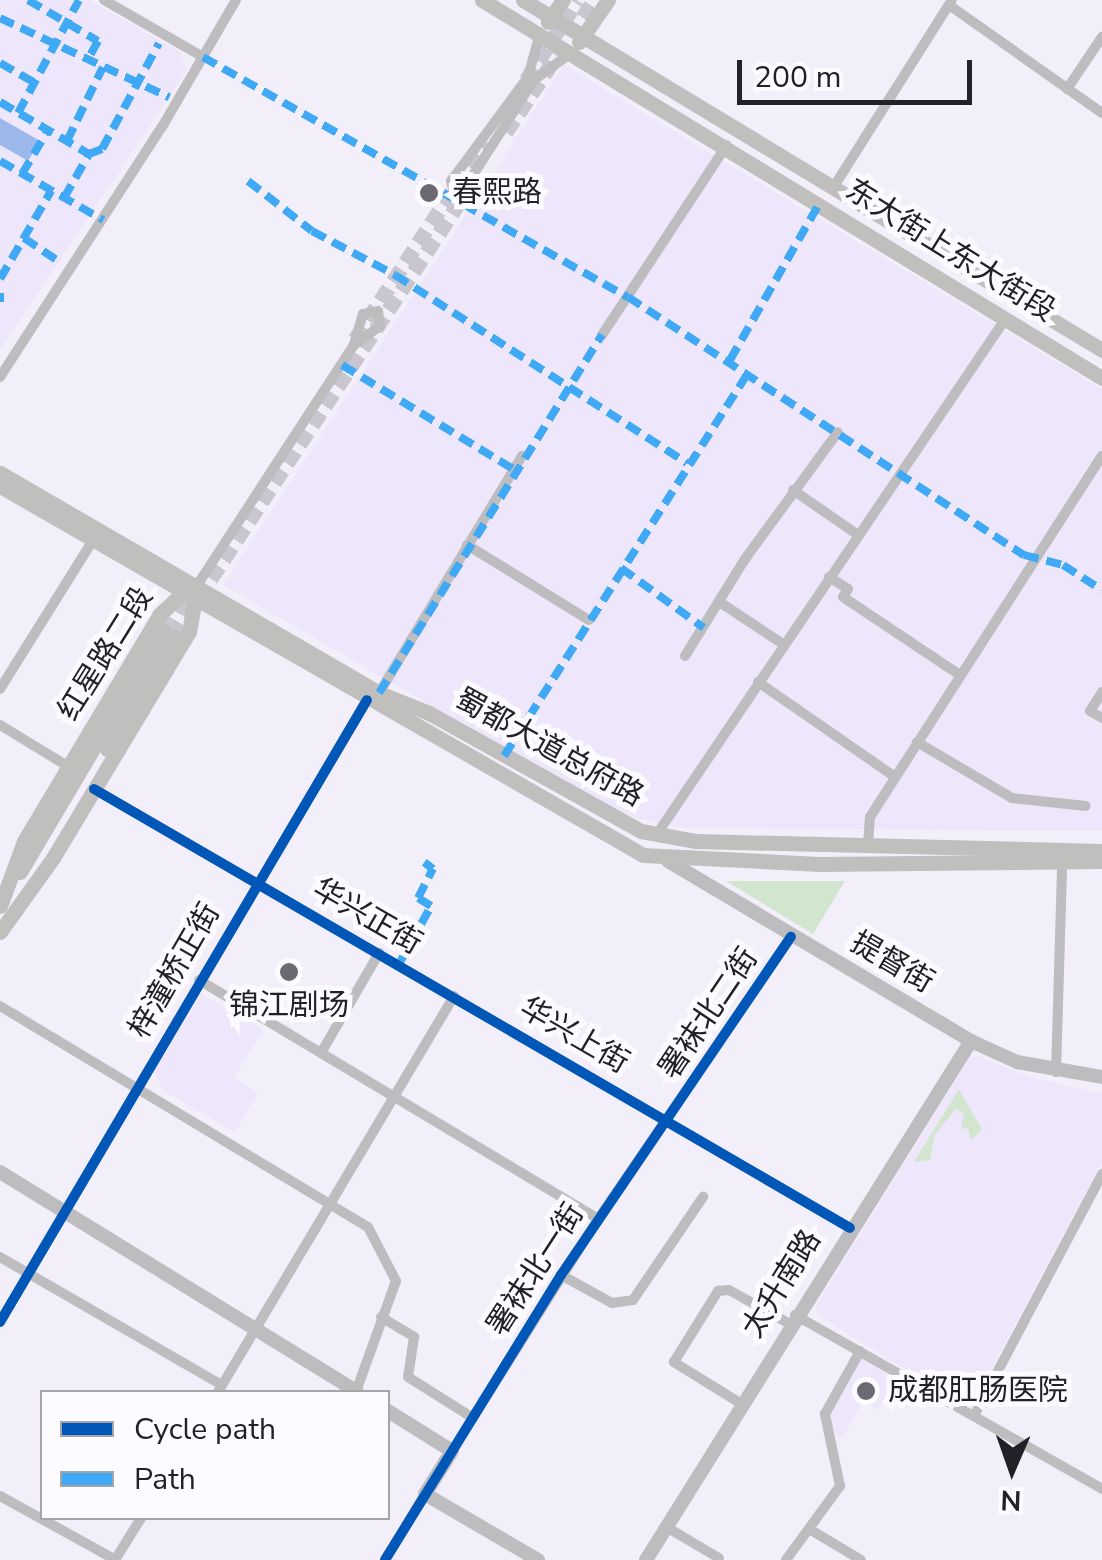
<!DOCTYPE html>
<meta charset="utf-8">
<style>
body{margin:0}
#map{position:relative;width:1102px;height:1560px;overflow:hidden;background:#f3effa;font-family:"Nunito Sans","Noto Sans SC",sans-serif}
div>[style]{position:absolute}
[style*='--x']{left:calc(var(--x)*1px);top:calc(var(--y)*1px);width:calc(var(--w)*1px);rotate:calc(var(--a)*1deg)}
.built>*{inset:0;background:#eee6fa}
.green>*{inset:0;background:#d1e5cf}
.water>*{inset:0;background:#9cb8ea}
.primary-tunnel>*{height:15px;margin-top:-7.5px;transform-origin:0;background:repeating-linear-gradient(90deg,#c9c6d0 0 15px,transparent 0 23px)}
.street>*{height:10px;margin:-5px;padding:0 5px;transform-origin:5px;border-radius:5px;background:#bdbcbe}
.secondary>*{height:14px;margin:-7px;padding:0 7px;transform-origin:7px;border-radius:7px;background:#bdbcbe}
.primary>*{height:15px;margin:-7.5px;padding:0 7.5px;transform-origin:7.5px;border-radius:7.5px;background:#c1bebe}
.quiet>*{height:8px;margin-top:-4px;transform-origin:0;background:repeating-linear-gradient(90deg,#3fa9f5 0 15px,transparent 0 23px)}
.cycleway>*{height:10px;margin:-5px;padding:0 5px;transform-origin:5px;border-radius:5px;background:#0057b8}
.dots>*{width:28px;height:28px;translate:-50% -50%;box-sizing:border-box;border:5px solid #fcfbff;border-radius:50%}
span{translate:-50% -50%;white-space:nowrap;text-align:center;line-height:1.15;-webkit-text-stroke:10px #fcfbff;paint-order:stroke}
.poi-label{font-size:30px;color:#232128}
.left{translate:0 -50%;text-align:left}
.street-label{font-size:30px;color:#232128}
.legend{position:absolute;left:40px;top:1390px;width:350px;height:130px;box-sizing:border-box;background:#fcfbff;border:2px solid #a5a4a9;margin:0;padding:12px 18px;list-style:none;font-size:30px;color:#232128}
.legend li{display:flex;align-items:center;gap:20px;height:50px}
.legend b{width:50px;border:2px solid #a5a4a9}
.north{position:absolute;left:962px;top:1420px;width:100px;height:100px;-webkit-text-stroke:8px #fcfbff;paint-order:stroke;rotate:182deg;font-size:28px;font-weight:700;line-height:40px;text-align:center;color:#232128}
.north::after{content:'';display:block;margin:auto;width:35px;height:45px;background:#232128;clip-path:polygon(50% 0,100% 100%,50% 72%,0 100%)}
.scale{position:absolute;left:737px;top:60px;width:235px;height:45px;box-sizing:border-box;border:5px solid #232128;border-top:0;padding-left:12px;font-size:30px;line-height:35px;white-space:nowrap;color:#232128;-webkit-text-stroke:8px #fcfbff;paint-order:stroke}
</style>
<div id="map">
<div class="built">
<i style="clip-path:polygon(0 0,90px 0,180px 52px,187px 70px,0 350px)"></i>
<i style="clip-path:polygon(564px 65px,1102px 389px,1102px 830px,687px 829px,618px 814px,223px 585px)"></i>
<i style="clip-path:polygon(201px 994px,263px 1030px,234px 1078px,258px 1093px,235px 1132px,164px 1091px,154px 1072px)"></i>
<i style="clip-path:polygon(979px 1056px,1032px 1078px,1102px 1093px,1102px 1162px,972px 1405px,962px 1405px,818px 1315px,816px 1306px,970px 1057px)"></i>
<i style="clip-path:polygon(862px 1357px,897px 1381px,878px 1410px,863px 1402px,842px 1438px,830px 1429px,828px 1414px)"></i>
</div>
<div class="green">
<i style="clip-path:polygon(726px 881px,845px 881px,813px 934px)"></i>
<i style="clip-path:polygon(959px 1089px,982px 1130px,971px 1140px,968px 1128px,961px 1129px,964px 1114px,956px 1109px,935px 1134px,930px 1160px,914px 1162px)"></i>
</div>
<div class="water">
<i style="clip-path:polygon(0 118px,40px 141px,28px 161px,0 145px)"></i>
</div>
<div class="primary-tunnel">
<i style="--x:526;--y:80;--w:95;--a:-57"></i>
<i style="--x:506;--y:132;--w:159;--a:-56.3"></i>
<i style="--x:355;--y:339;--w:237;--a:-56.7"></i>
<i style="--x:163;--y:630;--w:45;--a:-56.7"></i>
<i style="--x:173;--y:636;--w:541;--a:-56.55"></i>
</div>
<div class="street">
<i style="--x:104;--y:0;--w:114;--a:29.9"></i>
<i style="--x:949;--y:5;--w:187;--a:35.2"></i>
<i style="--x:540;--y:33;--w:46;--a:105.3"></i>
<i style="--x:528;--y:77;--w:129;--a:126.5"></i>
<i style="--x:451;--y:181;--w:18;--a:77"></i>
<i style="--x:455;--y:199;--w:14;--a:-21"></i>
<i style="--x:468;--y:194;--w:20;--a:-75"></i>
<i style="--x:473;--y:175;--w:113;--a:-57.3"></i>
<i style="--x:534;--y:80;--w:46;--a:-36.1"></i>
<i style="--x:1067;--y:89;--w:63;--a:-56.1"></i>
<i style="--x:833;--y:188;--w:222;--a:-57.7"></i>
<i style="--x:602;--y:335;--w:227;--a:-56.7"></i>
<i style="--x:0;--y:377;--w:298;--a:-57.1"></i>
<i style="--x:162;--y:127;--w:147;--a:-59.8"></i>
<i style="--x:793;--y:490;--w:79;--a:34.7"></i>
<i style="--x:467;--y:545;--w:143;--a:31.6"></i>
<i style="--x:829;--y:577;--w:22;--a:32"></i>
<i style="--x:848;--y:589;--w:9;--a:122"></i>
<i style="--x:843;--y:597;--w:141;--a:33.7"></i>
<i style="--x:196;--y:587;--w:289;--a:-56.9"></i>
<i style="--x:354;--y:345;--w:32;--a:-74"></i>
<i style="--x:363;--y:314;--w:15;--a:-11"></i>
<i style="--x:378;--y:311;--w:15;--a:82"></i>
<i style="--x:380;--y:326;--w:32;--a:144"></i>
<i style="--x:721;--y:603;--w:74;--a:33.5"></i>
<i style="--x:685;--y:656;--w:114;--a:-58.3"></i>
<i style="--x:745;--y:559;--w:157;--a:-53.8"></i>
<i style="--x:758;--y:682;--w:167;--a:34.7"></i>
<i style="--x:0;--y:689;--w:176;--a:-58"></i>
<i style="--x:1102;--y:692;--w:22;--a:122"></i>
<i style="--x:1090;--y:711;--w:14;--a:30"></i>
<i style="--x:379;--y:693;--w:277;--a:-58.9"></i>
<i style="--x:0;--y:725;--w:81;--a:31.3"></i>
<i style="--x:917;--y:742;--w:110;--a:30.5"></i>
<i style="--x:1012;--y:798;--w:74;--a:6.2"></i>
<i style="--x:94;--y:789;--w:874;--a:30.14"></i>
<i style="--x:657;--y:834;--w:623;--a:-55.93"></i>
<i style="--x:868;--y:845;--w:28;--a:-86"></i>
<i style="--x:870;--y:817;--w:429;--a:-57.3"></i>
<i style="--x:199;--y:980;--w:465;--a:30.9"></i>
<i style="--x:0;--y:1006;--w:429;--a:31"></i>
<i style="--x:368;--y:1227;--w:61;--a:62.6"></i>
<i style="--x:396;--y:1281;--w:112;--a:109.9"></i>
<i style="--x:321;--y:1053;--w:116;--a:-59.9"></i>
<i style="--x:1056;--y:1072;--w:202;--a:-88.3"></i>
<i style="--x:0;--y:1257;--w:256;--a:30"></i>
<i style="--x:561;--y:1275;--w:58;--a:28.8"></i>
<i style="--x:612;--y:1303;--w:21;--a:-8"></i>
<i style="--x:633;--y:1300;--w:125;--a:-55.8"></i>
<i style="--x:795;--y:1315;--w:353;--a:29.5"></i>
<i style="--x:381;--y:1317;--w:39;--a:31"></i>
<i style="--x:414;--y:1337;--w:40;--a:98.5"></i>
<i style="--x:408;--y:1377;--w:77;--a:32.2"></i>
<i style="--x:0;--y:1322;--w:722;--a:-59.46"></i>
<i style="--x:218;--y:1392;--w:461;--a:-59.2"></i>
<i style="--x:740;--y:1403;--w:78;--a:-148.2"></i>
<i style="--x:674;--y:1362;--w:84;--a:-58.2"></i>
<i style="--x:718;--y:1291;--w:11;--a:-5"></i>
<i style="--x:729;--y:1290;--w:70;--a:29.1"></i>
<i style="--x:974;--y:1416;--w:274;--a:-62.1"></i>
<i style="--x:452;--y:1451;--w:274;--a:-57.8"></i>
<i style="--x:598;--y:1219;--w:342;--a:-55.6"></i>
<i style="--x:0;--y:1496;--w:132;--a:28.9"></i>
<i style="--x:668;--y:1528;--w:59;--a:30.5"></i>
<i style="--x:811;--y:1530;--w:58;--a:31"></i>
<i style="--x:115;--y:1560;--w:49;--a:-58.2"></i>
<i style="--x:385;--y:1560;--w:77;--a:-58.8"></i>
<i style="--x:786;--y:1560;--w:92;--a:-53.9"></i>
<i style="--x:840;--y:1486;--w:74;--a:-101.8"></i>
<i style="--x:825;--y:1414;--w:72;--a:-60.9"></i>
</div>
<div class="secondary">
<i style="--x:668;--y:861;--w:352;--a:30.7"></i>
<i style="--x:971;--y:1041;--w:51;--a:24.5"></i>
<i style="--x:1017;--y:1062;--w:86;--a:10"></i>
<i style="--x:0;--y:1172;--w:419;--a:31.6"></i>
<i style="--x:388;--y:1411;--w:75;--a:32"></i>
<i style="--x:452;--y:1451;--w:51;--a:122.1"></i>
<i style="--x:425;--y:1494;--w:131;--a:30.3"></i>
<i style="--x:646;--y:1560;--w:612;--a:-57.95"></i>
</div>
<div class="primary">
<i style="--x:482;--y:0;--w:726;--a:31.37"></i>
<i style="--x:523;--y:0;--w:677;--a:31.15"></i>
<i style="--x:548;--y:22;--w:27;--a:-56"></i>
<i style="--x:579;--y:42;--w:51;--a:-55.4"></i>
<i style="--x:0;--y:473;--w:438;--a:30.1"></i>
<i style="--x:379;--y:693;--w:54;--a:21.8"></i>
<i style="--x:429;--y:713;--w:243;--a:29.1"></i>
<i style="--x:641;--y:831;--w:56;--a:10.3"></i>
<i style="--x:696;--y:841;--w:406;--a:1.4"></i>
<i style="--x:0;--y:486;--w:741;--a:29.85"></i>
<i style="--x:643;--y:855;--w:176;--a:2.9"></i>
<i style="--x:819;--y:864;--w:283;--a:-0.6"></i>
<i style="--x:107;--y:749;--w:131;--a:-59.7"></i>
<i style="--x:20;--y:872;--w:281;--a:-59.4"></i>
<i style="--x:0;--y:906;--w:69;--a:-69.7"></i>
<i style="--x:24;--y:841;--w:263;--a:-59.1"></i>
<i style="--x:159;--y:615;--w:38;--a:-43"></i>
<i style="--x:0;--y:932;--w:91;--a:-54.4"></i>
<i style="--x:53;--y:858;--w:264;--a:-59"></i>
<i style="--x:189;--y:632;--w:41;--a:-80.1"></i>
</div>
<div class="quiet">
<i style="--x:28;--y:0;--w:81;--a:30.4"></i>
<i style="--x:98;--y:41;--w:21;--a:119"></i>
<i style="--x:0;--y:18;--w:187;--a:25.1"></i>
<i style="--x:203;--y:57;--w:488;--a:29.5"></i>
<i style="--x:628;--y:297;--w:473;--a:33.1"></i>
<i style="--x:1024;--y:555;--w:40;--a:14.4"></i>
<i style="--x:1063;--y:565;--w:46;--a:32.7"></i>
<i style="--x:0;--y:63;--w:40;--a:29.7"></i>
<i style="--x:0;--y:102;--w:103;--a:30.3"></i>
<i style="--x:18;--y:113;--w:128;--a:-61.6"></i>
<i style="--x:67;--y:141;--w:82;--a:-64.1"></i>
<i style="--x:0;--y:161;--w:119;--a:29.8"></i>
<i style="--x:22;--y:174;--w:51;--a:-59.4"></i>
<i style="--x:248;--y:181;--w:81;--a:38"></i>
<i style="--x:312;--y:231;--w:94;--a:27.9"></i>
<i style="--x:395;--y:275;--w:347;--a:32.8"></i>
<i style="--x:64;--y:198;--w:51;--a:-60.4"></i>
<i style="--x:89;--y:154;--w:14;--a:-21"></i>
<i style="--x:102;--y:149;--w:120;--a:-61.7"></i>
<i style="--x:24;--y:238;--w:45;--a:34"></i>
<i style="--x:0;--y:279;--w:102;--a:-59.9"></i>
<i style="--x:0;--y:293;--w:9;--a:90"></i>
<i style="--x:730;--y:360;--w:182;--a:-60.3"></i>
<i style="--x:342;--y:365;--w:200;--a:31.3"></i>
<i style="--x:621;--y:568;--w:102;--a:35.9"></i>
<i style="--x:379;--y:693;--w:422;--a:-58.1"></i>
<i style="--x:504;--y:756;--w:454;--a:-57.5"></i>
<i style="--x:399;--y:964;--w:66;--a:-61.1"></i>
<i style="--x:431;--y:906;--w:15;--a:-148"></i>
<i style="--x:418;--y:898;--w:33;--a:-63"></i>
<i style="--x:433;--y:869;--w:11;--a:-142"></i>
</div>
<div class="cycleway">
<i style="--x:94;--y:789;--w:874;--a:30.14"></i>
<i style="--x:0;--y:1322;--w:722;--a:-59.46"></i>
<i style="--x:385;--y:1560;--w:335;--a:-58.3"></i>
<i style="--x:561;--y:1275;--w:409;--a:-55.8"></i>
</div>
<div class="dots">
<i style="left:429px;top:193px;background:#6c6972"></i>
<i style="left:289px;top:972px;background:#6c6972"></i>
<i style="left:866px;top:1391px;background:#6c6972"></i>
</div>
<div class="poi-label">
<span class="left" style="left:452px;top:193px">春熙路</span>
<span style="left:289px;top:1006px">锦江剧场</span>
<span class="left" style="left:888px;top:1391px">成都肛肠医院</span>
</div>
<div class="street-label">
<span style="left:950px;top:251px;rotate:32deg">东大街上东大街段</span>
<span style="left:106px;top:654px;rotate:-58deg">红星路二段</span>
<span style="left:549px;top:748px;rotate:29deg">蜀都大道总府路</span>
<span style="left:367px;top:917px;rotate:30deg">华兴正街</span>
<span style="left:892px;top:963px;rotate:30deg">提督街</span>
<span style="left:175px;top:971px;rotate:-60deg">梓潼桥正街</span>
<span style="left:709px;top:1014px;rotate:-56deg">署袜北二街</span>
<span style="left:574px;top:1036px;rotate:30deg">华兴上街</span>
<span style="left:536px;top:1270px;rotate:-57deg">署袜北一街</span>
<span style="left:782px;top:1284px;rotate:-58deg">太升南路</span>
</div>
<ul class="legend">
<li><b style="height:12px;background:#0057b8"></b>Cycle path</li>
<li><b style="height:12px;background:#3fa9f5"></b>Path</li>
</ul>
<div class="north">N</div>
<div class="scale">200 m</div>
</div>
